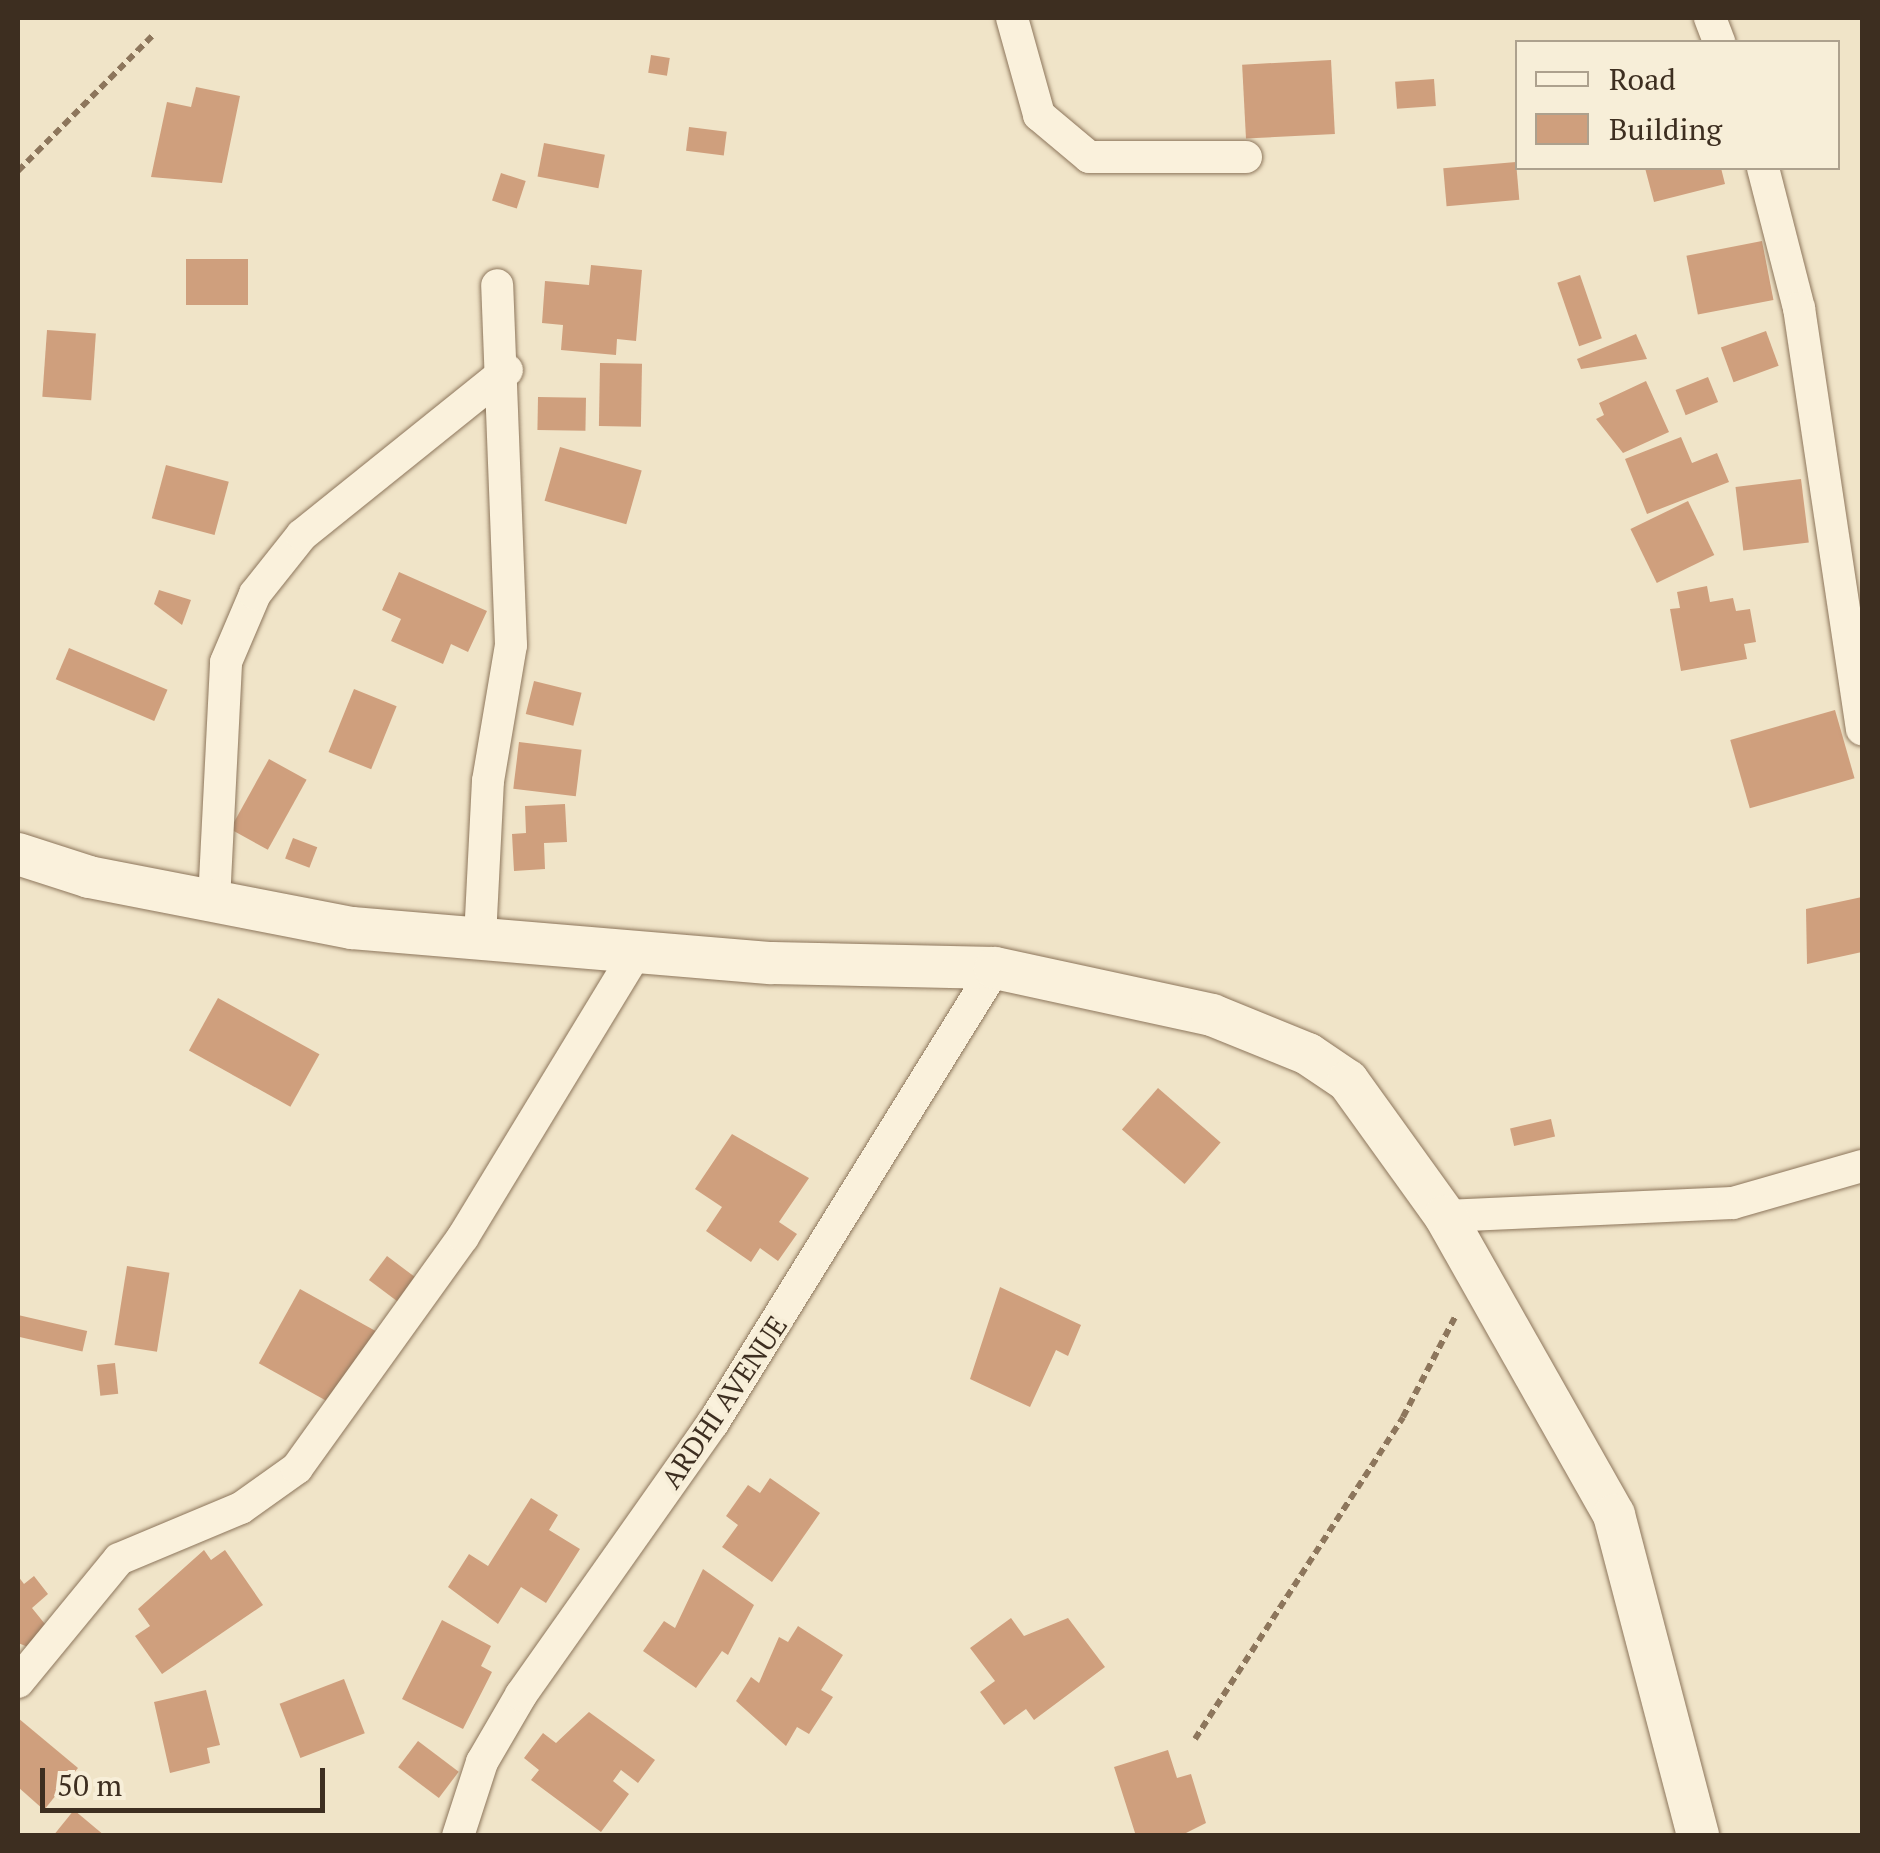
<!DOCTYPE html>
<style>
body{margin:0}
#map{position:relative;width:1880px;height:1853px;overflow:hidden;background:#f0e4c8;font-family:"PT Serif",serif}
div>[style]{position:absolute}
[style*='--x']{left:calc(var(--x)*1px);top:calc(var(--y)*1px);width:calc(var(--w)*1px);rotate:calc(var(--a)*1deg)}
.building>*{inset:0;background:#cf9f7d;transform-origin:0 0}
.path>*{height:6px;margin-top:-3px;transform-origin:0;background:repeating-linear-gradient(90deg,#8d765c 0 8px,transparent 0 13px)}
.roads{filter:drop-shadow(0 0 2px #8d765c) drop-shadow(0 0 2px #8d765c)}
.minor>*{height:32px;margin:-16px;padding:0 16px;transform-origin:16px;border-radius:16px;background:#faf1dc}
.tertiary>*{height:42px;margin:-21px;padding:0 21px;transform-origin:21px;border-radius:21px;background:#faf1dc}
span{translate:-50% -50%;white-space:nowrap;text-align:center;line-height:1.15;-webkit-text-stroke:8px #f7eed8;paint-order:stroke}
.street-label{font-size:28px;color:#3d2e20}
.frame{position:absolute;inset:0;border:20px solid #3d2e20;pointer-events:none}
.legend{position:absolute;left:1515px;top:40px;width:325px;height:130px;box-sizing:border-box;background:#f7eed8;border:2px solid #ada18e;margin:0;padding:12px 18px;list-style:none;font-size:30px;color:#3d2e20}
.legend li{display:flex;align-items:center;gap:20px;height:50px}
.legend b{width:50px;border:2px solid #ada18e}
.scale{position:absolute;left:40px;top:1768px;width:285px;height:45px;box-sizing:border-box;border:5px solid #3d2e20;border-top:0;padding-left:12px;font-size:30px;line-height:35px;white-space:nowrap;color:#3d2e20;-webkit-text-stroke:8px #f7eed8;paint-order:stroke}
</style>
<div id="map">
<div class="building">
<i style="left:651px;top:55px;width:19px;height:18px;rotate:9deg"></i>
<i style="left:1331px;top:60px;width:74px;height:89px;rotate:87deg"></i>
<i style="left:1434px;top:79px;width:27px;height:39px;rotate:86deg"></i>
<i style="clip-path:polygon(196px 87px,240px 96px,222px 183px,151px 177px,167px 102px,191px 107px)"></i>
<i style="left:689px;top:127px;width:38px;height:24px;rotate:7deg"></i>
<i style="left:544px;top:143px;width:62px;height:34px;rotate:11deg"></i>
<i style="left:1516px;top:162px;width:38px;height:73px;rotate:85deg"></i>
<i style="clip-path:polygon(1645px 168px,1721px 168px,1725px 184px,1654px 202px)"></i>
<i style="left:501px;top:173px;width:26px;height:29px;rotate:18deg"></i>
<i style="left:1762px;top:241px;width:60px;height:77px;rotate:79deg"></i>
<i style="left:186px;top:259px;width:62px;height:46px"></i>
<i style="clip-path:polygon(591px 265px,642px 270px,636px 341px,617px 339px,616px 355px,561px 350px,563px 325px,542px 323px,545px 281px,589px 285px)"></i>
<i style="left:1580px;top:275px;width:67px;height:24px;rotate:71deg"></i>
<i style="left:47px;top:330px;width:49px;height:67px;rotate:4deg"></i>
<i style="left:1766px;top:331px;width:37px;height:48px;rotate:70deg"></i>
<i style="clip-path:polygon(1636px 334px,1647px 359px,1581px 369px,1577px 359px)"></i>
<i style="left:600px;top:363px;width:42px;height:63px;rotate:1deg"></i>
<i style="left:1708px;top:377px;width:27px;height:35px;rotate:68deg"></i>
<i style="clip-path:polygon(1646px 381px,1669px 432px,1623px 453px,1596px 419px,1604px 415px,1599px 403px)"></i>
<i style="left:538px;top:397px;width:48px;height:33px;rotate:1deg"></i>
<i style="clip-path:polygon(1681px 437px,1692px 463px,1717px 453px,1729px 482px,1647px 514px,1625px 459px)"></i>
<i style="left:560px;top:447px;width:85px;height:56px;rotate:16deg"></i>
<i style="left:166px;top:465px;width:65px;height:55px;rotate:15deg"></i>
<i style="left:1801px;top:479px;width:64px;height:66px;rotate:83deg"></i>
<i style="left:1688px;top:501px;width:60px;height:64px;rotate:64deg"></i>
<i style="clip-path:polygon(399px 572px,487px 611px,468px 652px,451px 644px,443px 664px,391px 641px,401px 619px,382px 610px)"></i>
<i style="clip-path:polygon(1707px 586px,1710px 602px,1733px 598px,1736px 611px,1750px 609px,1756px 642px,1744px 644px,1747px 659px,1681px 671px,1670px 609px,1680px 608px,1677px 592px)"></i>
<i style="clip-path:polygon(159px 590px,191px 600px,182px 625px,154px 604px)"></i>
<i style="left:69px;top:648px;width:107px;height:34px;rotate:23deg"></i>
<i style="left:534px;top:681px;width:49px;height:34px;rotate:14deg"></i>
<i style="left:354px;top:689px;width:46px;height:68px;rotate:22deg"></i>
<i style="left:1835px;top:710px;width:71px;height:109px;rotate:74deg"></i>
<i style="left:519px;top:742px;width:63px;height:47px;rotate:7deg"></i>
<i style="left:269px;top:759px;width:43px;height:80px;rotate:29deg"></i>
<i style="clip-path:polygon(565px 804px,567px 842px,544px 843px,545px 869px,514px 871px,512px 834px,526px 833px,525px 806px)"></i>
<i style="left:293px;top:838px;width:26px;height:22px;rotate:21deg"></i>
<i style="clip-path:polygon(1862px 897px,1862px 952px,1807px 964px,1806px 909px)"></i>
<i style="left:218px;top:998px;width:116px;height:60px;rotate:29deg"></i>
<i style="left:1158px;top:1088px;width:83px;height:55px;rotate:41deg"></i>
<i style="left:1551px;top:1119px;width:18px;height:42px;rotate:77deg"></i>
<i style="clip-path:polygon(732px 1134px,809px 1178px,779px 1222px,797px 1234px,778px 1261px,760px 1248px,751px 1262px,706px 1231px,722px 1207px,695px 1189px)"></i>
<i style="left:387px;top:1256px;width:40px;height:30px;rotate:37deg"></i>
<i style="left:127px;top:1266px;width:43px;height:80px;rotate:9deg"></i>
<i style="clip-path:polygon(1000px 1287px,1081px 1325px,1068px 1356px,1056px 1350px,1030px 1407px,970px 1379px)"></i>
<i style="left:300px;top:1289px;width:90px;height:85px;rotate:29deg"></i>
<i style="left:18px;top:1315px;width:71px;height:21px;rotate:13deg"></i>
<i style="left:115px;top:1363px;width:31px;height:18px;rotate:84deg"></i>
<i style="clip-path:polygon(770px 1478px,820px 1513px,772px 1582px,722px 1547px,738px 1525px,726px 1516px,748px 1485px,760px 1493px)"></i>
<i style="clip-path:polygon(531px 1498px,558px 1515px,549px 1530px,580px 1549px,546px 1603px,521px 1587px,498px 1624px,448px 1587px,469px 1554px,488px 1566px)"></i>
<i style="clip-path:polygon(204px 1550px,211px 1560px,225px 1550px,263px 1605px,162px 1674px,135px 1636px,150px 1626px,138px 1609px)"></i>
<i style="clip-path:polygon(703px 1569px,754px 1605px,728px 1655px,722px 1651px,696px 1688px,643px 1651px,664px 1621px,675px 1628px)"></i>
<i style="clip-path:polygon(18px 1576px,24px 1584px,34px 1576px,48px 1594px,32px 1608px,49px 1629px,28px 1647px,18px 1643px)"></i>
<i style="clip-path:polygon(1011px 1618px,1024px 1636px,1068px 1618px,1105px 1667px,1034px 1720px,1026px 1709px,1004px 1725px,980px 1692px,995px 1681px,970px 1648px)"></i>
<i style="clip-path:polygon(442px 1620px,491px 1646px,481px 1666px,492px 1672px,463px 1729px,402px 1699px)"></i>
<i style="clip-path:polygon(798px 1626px,843px 1655px,821px 1690px,833px 1697px,809px 1734px,797px 1727px,786px 1746px,736px 1701px,751px 1677px,759px 1683px,779px 1637px,788px 1642px)"></i>
<i style="left:344px;top:1679px;width:58px;height:69px;rotate:69deg"></i>
<i style="clip-path:polygon(206px 1690px,220px 1745px,207px 1748px,210px 1763px,170px 1773px,154px 1702px)"></i>
<i style="clip-path:polygon(589px 1712px,655px 1760px,638px 1783px,621px 1770px,613px 1781px,629px 1794px,601px 1832px,531px 1780px,539px 1770px,524px 1758px,543px 1733px,556px 1743px)"></i>
<i style="clip-path:polygon(18px 1718px,78px 1768px,44px 1810px,18px 1787px)"></i>
<i style="left:418px;top:1741px;width:51px;height:33px;rotate:37deg"></i>
<i style="clip-path:polygon(1168px 1750px,1177px 1778px,1191px 1774px,1206px 1823px,1180px 1836px,1136px 1836px,1114px 1767px)"></i>
<i style="clip-path:polygon(74px 1810px,105px 1836px,53px 1836px)"></i>
</div>
<div class="path">
<i style="--x:18;--y:171;--w:193;--a:-45.2"></i>
<i style="--x:1195;--y:1739;--w:383;--a:-57.1"></i>
<i style="--x:1403;--y:1417;--w:115;--a:-62.5"></i>
</div>
<div class="roads">
<div class="minor">
<i style="--x:1012;--y:18;--w:101;--a:74.4"></i>
<i style="--x:1039;--y:115;--w:65;--a:40"></i>
<i style="--x:1089;--y:157;--w:157;--a:0"></i>
<i style="--x:1710;--y:18;--w:26;--a:69"></i>
<i style="--x:1763;--y:168;--w:145;--a:75.6"></i>
<i style="--x:1799;--y:308;--w:426;--a:81.5"></i>
<i style="--x:214;--y:901;--w:239;--a:-87.1"></i>
<i style="--x:226;--y:662;--w:74;--a:-66.9"></i>
<i style="--x:255;--y:594;--w:75;--a:-51.5"></i>
<i style="--x:302;--y:535;--w:263;--a:-38.8"></i>
<i style="--x:480;--y:938;--w:157;--a:-87.1"></i>
<i style="--x:488;--y:781;--w:138;--a:-80.4"></i>
<i style="--x:511;--y:645;--w:360;--a:-92.2"></i>
<i style="--x:1445;--y:1216;--w:288;--a:-2.6"></i>
<i style="--x:1733;--y:1203;--w:134;--a:-16"></i>
<i style="--x:18;--y:1682;--w:159;--a:-50.6"></i>
<i style="--x:119;--y:1559;--w:132;--a:-22.7"></i>
<i style="--x:241;--y:1508;--w:69;--a:-35.5"></i>
<i style="--x:297;--y:1468;--w:284;--a:-54.3"></i>
<i style="--x:463;--y:1237;--w:335;--a:-58.7"></i>
<i style="--x:458;--y:1836;--w:78;--a:-72"></i>
<i style="--x:482;--y:1762;--w:78;--a:-59.8"></i>
<i style="--x:521;--y:1695;--w:333;--a:-54.8"></i>
<i style="--x:713;--y:1423;--w:535;--a:-58.21"></i>
</div>
<div class="tertiary">
<i style="--x:18;--y:854;--w:75;--a:17.9"></i>
<i style="--x:89;--y:877;--w:268;--a:11"></i>
<i style="--x:352;--y:928;--w:421;--a:4.8"></i>
<i style="--x:772;--y:963;--w:223;--a:1.3"></i>
<i style="--x:995;--y:968;--w:222;--a:12.2"></i>
<i style="--x:1212;--y:1015;--w:104;--a:22.1"></i>
<i style="--x:1308;--y:1054;--w:48;--a:34"></i>
<i style="--x:1348;--y:1081;--w:166;--a:54.3"></i>
<i style="--x:1445;--y:1216;--w:343;--a:60.5"></i>
<i style="--x:1614;--y:1515;--w:332;--a:75.3"></i>
</div>
</div>
<div class="street-label">
<span style="left:724px;top:1402px;rotate:-56deg">ARDHI AVENUE</span>
</div>
<div class="frame"></div>
<ul class="legend">
<li><b style="height:12px;background:#faf1dc"></b>Road</li>
<li><b style="height:28px;background:#cf9f7d"></b>Building</li>
</ul>
<div class="scale">50 m</div>
</div>
